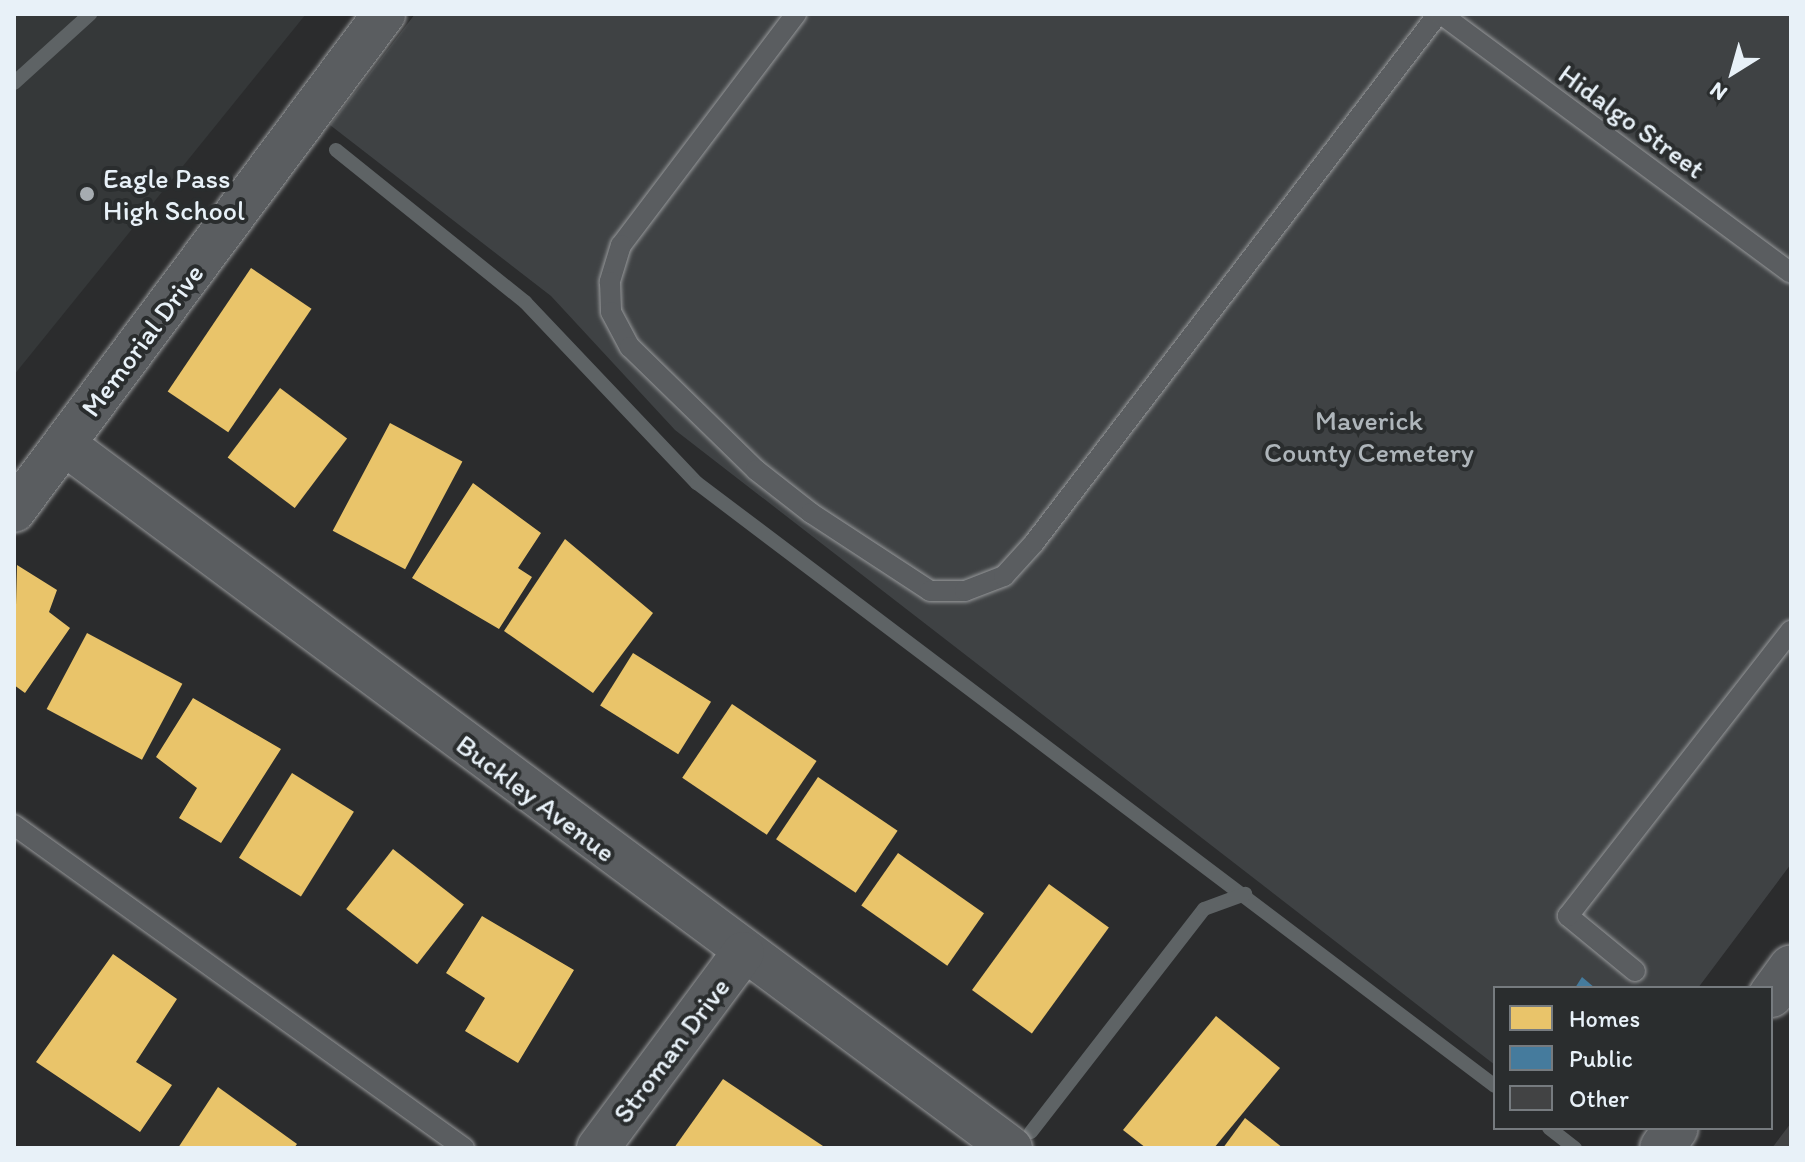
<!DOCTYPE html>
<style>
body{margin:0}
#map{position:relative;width:1805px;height:1162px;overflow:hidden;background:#2b2c2d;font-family:Itim,sans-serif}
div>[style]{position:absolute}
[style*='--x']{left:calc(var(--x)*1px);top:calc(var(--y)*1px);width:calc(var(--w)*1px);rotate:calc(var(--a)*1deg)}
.built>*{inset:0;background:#353839}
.green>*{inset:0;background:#3f4244}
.homes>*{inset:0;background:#e9c46a;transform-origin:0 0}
.public>*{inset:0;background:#457b9d}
.stream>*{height:14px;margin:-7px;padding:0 7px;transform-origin:7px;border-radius:7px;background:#5e6365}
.building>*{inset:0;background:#424344}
.roads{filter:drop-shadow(0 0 2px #96989a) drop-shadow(0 0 2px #96989a)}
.service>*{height:20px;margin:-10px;padding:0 10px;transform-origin:10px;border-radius:10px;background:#5a5d60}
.minor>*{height:42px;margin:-21px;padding:0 21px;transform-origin:21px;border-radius:21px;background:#5a5d60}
.tertiary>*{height:44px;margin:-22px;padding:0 22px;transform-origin:22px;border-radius:22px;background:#5a5d60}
.dots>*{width:22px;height:22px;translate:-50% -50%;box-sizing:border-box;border:4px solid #2a2d2e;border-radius:50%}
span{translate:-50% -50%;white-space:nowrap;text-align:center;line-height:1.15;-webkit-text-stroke:8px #2a2d2e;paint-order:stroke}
.street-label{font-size:28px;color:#e8f1f8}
.poi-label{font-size:28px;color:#e8f1f8}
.left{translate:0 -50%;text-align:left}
.park-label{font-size:28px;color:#aeb5ba}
.frame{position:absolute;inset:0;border:16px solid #e8f1f8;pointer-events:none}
.legend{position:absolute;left:1493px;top:986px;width:280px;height:144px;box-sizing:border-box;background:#2a2d2e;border:2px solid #767b7f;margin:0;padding:10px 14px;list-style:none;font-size:24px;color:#e8f1f8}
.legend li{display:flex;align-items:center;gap:16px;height:40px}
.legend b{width:40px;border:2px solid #767b7f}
.north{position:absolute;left:1693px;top:32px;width:80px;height:80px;-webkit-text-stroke:6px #2a2d2e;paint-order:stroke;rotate:217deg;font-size:22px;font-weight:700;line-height:32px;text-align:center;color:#e8f1f8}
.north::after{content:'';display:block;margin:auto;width:28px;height:36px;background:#e8f1f8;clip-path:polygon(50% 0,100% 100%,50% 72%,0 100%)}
</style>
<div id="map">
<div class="built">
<i style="clip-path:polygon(14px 14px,306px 14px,14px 375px)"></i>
</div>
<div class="green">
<i style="clip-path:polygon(415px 14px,1791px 14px,1791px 864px,1698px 988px,1495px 988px,1495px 1065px,675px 430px,551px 296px,330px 125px)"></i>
</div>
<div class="homes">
<i style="left:251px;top:268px;width:73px;height:149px;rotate:34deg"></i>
<i style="left:280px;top:388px;width:84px;height:87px;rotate:37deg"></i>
<i style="left:390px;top:423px;width:82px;height:122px;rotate:28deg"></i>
<i style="clip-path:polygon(473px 483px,541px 533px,518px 568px,532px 577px,499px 629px,412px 578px)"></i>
<i style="clip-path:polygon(565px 539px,653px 613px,593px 693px,504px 631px)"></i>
<i style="clip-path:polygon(17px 565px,57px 590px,49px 612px,70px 628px,25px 693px,14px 685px)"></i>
<i style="left:87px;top:633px;width:108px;height:86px;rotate:28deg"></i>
<i style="left:633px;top:653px;width:92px;height:62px;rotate:32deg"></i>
<i style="clip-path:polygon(193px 698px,281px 749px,221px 843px,179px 818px,197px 788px,156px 757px)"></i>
<i style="left:732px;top:704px;width:102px;height:89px;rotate:34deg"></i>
<i style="left:292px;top:773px;width:73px;height:100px;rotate:32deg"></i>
<i style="left:818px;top:777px;width:96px;height:75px;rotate:34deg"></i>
<i style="left:393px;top:849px;width:90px;height:76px;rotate:38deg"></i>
<i style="left:898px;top:853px;width:105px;height:64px;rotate:35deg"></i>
<i style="left:1049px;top:884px;width:74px;height:131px;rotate:36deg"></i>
<i style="clip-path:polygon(482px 916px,574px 970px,518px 1063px,465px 1031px,485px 998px,446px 973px)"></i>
<i style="clip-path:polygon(113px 954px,177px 999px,136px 1062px,172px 1085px,140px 1132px,36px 1062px)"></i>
<i style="clip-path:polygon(1216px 1016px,1280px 1068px,1214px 1148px,1146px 1148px,1123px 1130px)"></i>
<i style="clip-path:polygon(723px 1079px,826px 1148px,674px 1148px)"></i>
<i style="clip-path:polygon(218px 1087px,297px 1144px,294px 1148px,178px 1148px)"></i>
<i style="clip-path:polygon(1245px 1118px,1283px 1148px,1223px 1148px)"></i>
</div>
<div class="public">
<i style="clip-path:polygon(1582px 977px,1595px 988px,1575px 988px)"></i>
</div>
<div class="stream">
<i style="--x:14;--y:83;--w:103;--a:-42.2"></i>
<i style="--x:336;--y:150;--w:243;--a:38.8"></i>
<i style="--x:525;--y:302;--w:250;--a:46.5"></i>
<i style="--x:697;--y:483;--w:1000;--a:37.08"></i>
<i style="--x:1549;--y:1128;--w:33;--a:38"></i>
<i style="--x:1031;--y:1132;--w:282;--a:-52.2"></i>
<i style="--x:1204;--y:909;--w:44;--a:-20.1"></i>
</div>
<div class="building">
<i style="clip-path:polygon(1791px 1123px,1791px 1148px,1772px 1148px)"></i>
</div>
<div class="roads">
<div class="service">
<i style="--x:796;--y:14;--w:290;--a:127.1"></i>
<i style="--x:621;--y:245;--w:39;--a:107"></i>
<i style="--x:610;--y:282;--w:30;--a:88"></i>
<i style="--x:611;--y:312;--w:40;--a:62"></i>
<i style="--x:630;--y:347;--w:176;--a:44.3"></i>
<i style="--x:756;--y:470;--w:70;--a:38"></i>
<i style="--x:811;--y:513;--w:142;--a:33.2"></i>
<i style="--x:930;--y:591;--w:35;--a:0"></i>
<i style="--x:965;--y:591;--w:42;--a:-21"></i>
<i style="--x:1004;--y:576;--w:45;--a:-47.7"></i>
<i style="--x:1034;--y:543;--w:666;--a:-52.63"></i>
<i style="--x:1441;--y:14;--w:435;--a:36.5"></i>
<i style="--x:14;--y:825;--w:554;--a:35.67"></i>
<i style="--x:1635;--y:971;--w:87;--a:-140.6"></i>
<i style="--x:1568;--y:916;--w:362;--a:-52"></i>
</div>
<div class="minor">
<i style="--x:64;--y:444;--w:1180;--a:36.63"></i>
<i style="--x:14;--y:511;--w:620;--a:-53.33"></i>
<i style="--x:598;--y:1148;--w:243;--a:-53.4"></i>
</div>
<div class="tertiary">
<i style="--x:1771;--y:995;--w:34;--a:-54"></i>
<i style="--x:1662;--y:1148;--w:24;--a:-55"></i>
</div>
</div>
<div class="dots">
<i style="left:87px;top:194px;background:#a6acb1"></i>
</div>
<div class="street-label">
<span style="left:1632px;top:121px;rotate:36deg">Hidalgo Street</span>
<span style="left:142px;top:340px;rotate:-53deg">Memorial Drive</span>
<span style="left:536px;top:798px;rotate:37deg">Buckley Avenue</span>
<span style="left:671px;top:1050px;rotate:-53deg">Stroman Drive</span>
</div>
<div class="poi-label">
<span class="left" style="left:103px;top:194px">Eagle Pass<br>High School</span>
</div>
<div class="park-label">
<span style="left:1369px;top:436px">Maverick<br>County Cemetery</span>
</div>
<div class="frame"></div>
<ul class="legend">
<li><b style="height:22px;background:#e9c46a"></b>Homes</li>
<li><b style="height:22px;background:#457b9d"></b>Public</li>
<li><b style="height:22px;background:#424344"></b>Other</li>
</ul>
<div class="north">N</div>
</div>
